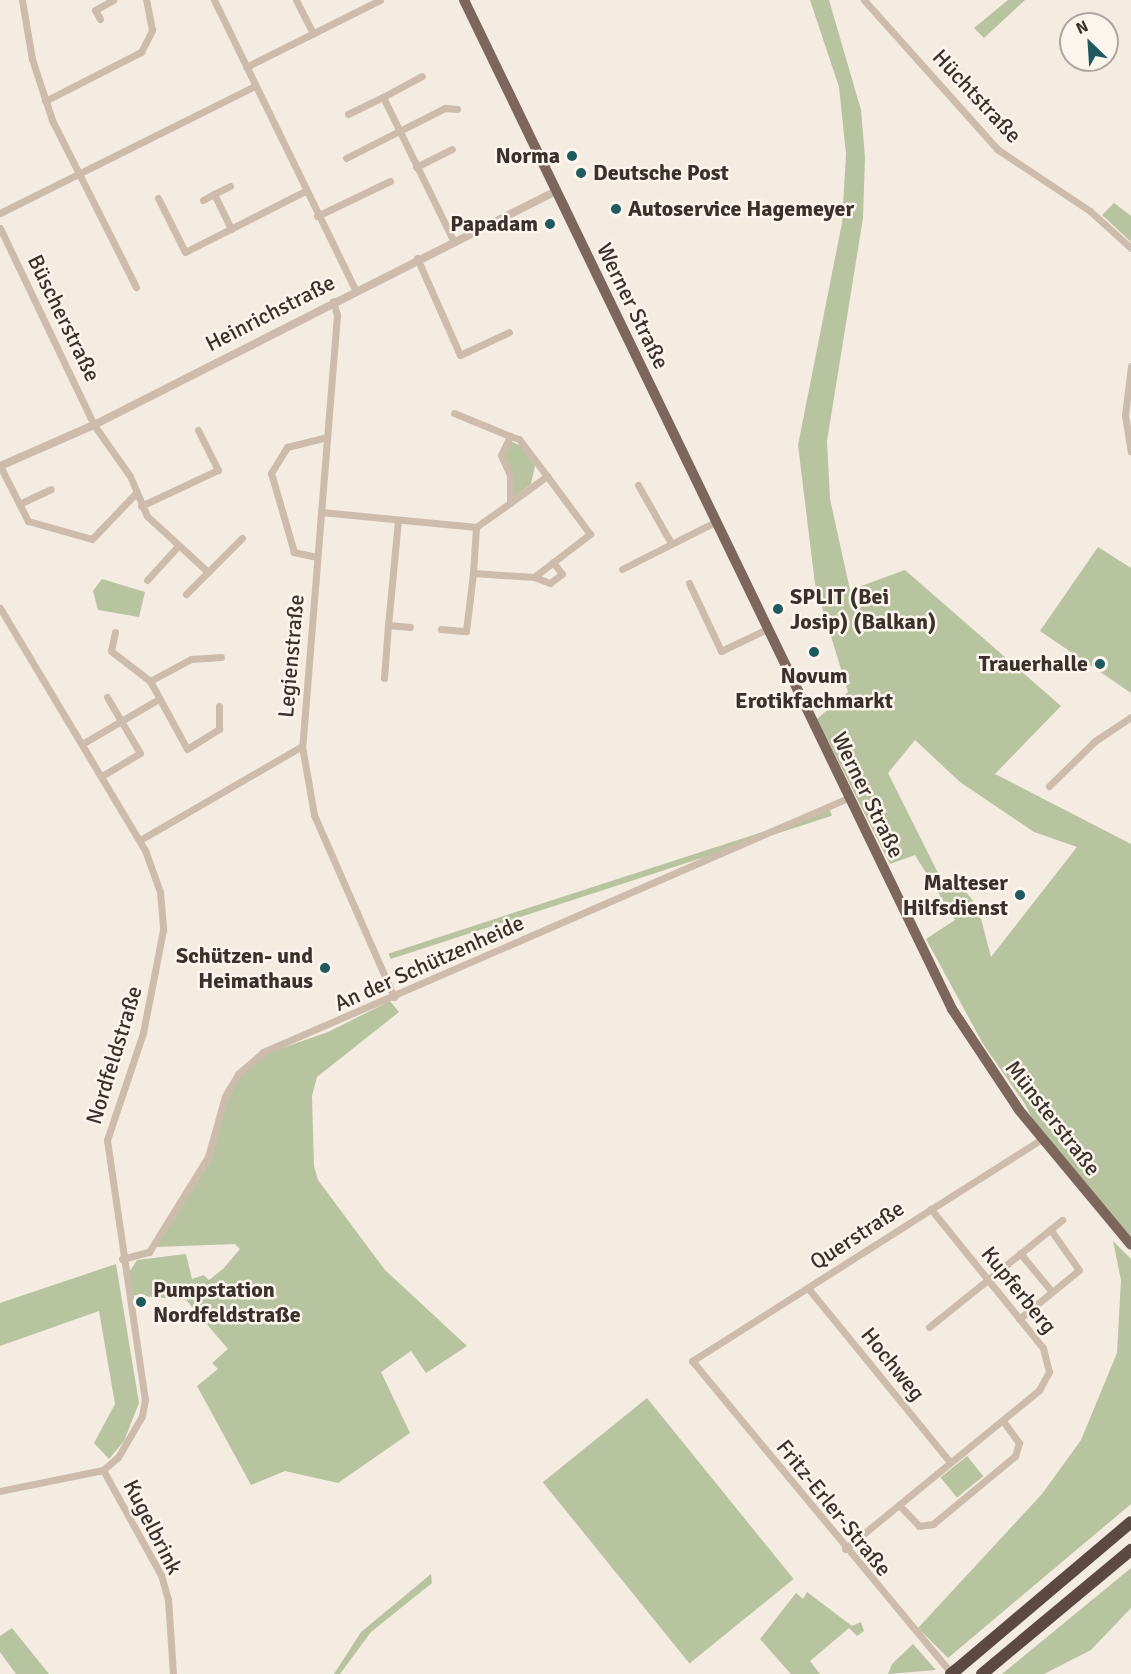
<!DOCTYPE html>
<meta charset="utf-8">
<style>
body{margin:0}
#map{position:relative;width:1131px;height:1674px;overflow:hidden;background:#f4ebe1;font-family:Signika,sans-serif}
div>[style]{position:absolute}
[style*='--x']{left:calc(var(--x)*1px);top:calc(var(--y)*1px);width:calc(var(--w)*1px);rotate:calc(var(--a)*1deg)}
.green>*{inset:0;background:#b8c4a0;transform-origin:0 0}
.minor>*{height:7px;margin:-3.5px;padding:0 3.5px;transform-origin:3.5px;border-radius:3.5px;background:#cdbbac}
.tertiary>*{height:8px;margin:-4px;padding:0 4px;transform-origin:4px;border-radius:4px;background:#cdbbac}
.primary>*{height:10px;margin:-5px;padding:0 5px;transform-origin:5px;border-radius:5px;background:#7d675c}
.motorway>*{height:12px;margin:-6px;padding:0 6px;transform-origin:6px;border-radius:6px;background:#5c4a42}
.motorway-bridge>*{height:12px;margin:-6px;padding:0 6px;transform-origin:6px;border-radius:6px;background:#5c4a42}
.dots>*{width:16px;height:16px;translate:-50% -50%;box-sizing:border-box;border:3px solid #fbf5ee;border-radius:50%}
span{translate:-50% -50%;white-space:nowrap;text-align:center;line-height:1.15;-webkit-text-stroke:5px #fbf5ee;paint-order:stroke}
.street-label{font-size:22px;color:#3b302b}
.poi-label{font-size:22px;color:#3b302b;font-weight:700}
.right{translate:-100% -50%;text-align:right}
.left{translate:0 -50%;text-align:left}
.north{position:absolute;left:1059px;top:12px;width:60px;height:60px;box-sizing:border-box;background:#fbf5ee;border:2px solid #aea6a0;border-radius:50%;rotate:335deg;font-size:16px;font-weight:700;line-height:24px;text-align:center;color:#3b302b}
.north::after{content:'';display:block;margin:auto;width:21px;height:27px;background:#1f5a5e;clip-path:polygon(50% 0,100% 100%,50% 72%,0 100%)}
</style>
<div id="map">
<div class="green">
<i style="clip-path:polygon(evenodd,810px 0,829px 0,861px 110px,865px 157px,863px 218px,827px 441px,830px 499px,850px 590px,905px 570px,1061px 706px,995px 774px,1131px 844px,1131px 1242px,1040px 1135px,1025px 1104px,983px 1044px,926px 939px,955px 920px,915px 855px,890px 864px,817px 719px,848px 692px,815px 584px,798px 445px,842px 223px,846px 154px,839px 87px,810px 0,915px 740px,960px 782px,1034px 832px,1077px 847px,991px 957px,978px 907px,959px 883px,949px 885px,937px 871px,888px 773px,915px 740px)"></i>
<i style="clip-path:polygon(1008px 0,1025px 0,984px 38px,974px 28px)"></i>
<i style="clip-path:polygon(1114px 203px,1131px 216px,1131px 242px,1102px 215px)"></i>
<i style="clip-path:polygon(510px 441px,521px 446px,535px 466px,531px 484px,514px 497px,503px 456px)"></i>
<i style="clip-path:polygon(1098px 547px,1131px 568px,1131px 693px,1040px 631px)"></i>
<i style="clip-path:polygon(102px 579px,145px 592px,139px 617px,98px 610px,93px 591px)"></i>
<i style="left:830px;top:810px;width:6px;height:464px;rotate:72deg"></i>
<i style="clip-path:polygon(390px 1001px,399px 1012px,317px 1077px,312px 1096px,314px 1166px,318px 1180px,385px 1270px,467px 1346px,426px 1373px,411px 1351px,381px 1372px,410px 1433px,338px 1483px,285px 1471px,251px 1485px,197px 1386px,218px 1369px,212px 1363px,228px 1349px,186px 1300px,130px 1295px,130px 1271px,137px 1260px,186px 1254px,192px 1279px,204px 1275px,209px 1280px,223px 1269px,240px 1249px,235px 1244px,156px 1247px,211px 1160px,228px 1099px,240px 1077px,268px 1053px,328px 1032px)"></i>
<i style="clip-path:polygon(1113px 1241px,1131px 1259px,1131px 1504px,948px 1658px,918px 1628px,1042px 1494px,1081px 1440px,1117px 1353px,1121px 1280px)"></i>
<i style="clip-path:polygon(116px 1264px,139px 1403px,124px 1441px,109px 1459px,94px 1443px,115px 1404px,99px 1311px,0 1346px,0 1303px)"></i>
<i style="left:647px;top:1398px;width:233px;height:134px;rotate:51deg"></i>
<i style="left:967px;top:1456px;width:26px;height:34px;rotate:51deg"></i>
<i style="clip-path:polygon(1131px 1568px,1131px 1608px,1091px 1650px,1044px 1674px,1002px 1674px)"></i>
<i style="clip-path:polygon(431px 1574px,432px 1583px,371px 1632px,340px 1674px,334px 1674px,361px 1632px)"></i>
<i style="clip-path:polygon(807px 1592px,852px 1626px,861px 1622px,864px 1631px,857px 1636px,849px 1628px,810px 1661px,820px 1674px,791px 1674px,760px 1639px,796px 1593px,803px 1599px)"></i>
<i style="clip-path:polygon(12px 1628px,49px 1674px,16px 1674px,0 1652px,0 1636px)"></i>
<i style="clip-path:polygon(913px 1644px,936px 1670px,888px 1674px,892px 1664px)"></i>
</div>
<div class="minor">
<i style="--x:22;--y:0;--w:60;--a:80.4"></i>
<i style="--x:32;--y:59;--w:64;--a:71.8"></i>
<i style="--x:52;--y:120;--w:187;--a:63.3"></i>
<i style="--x:214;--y:0;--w:322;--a:64"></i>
<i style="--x:296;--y:0;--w:38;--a:63"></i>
<i style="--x:864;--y:0;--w:200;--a:48.2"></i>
<i style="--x:997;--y:149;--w:112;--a:33.7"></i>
<i style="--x:1090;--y:211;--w:55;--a:42.1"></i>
<i style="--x:100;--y:19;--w:10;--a:-119"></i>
<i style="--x:95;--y:10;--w:21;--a:-29"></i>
<i style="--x:246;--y:67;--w:150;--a:-26.6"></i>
<i style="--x:383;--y:97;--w:44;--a:-28.3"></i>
<i style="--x:45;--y:101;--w:108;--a:-27"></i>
<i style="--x:141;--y:52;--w:25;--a:-63"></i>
<i style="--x:152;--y:30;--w:31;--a:-101"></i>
<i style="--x:348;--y:114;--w:39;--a:-26"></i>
<i style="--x:383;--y:97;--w:159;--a:63.9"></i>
<i style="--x:346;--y:158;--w:111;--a:-26.8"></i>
<i style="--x:445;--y:108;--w:12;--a:5"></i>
<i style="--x:416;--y:167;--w:40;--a:-26.6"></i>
<i style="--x:230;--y:186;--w:18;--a:153"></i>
<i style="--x:214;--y:194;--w:39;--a:64"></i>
<i style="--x:158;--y:198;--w:60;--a:63.4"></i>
<i style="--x:185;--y:252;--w:135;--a:-26.9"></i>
<i style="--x:203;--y:200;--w:13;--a:-29"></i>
<i style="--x:0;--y:213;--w:285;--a:-26.5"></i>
<i style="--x:317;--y:216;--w:81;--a:-25.6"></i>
<i style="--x:0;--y:228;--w:218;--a:64.5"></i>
<i style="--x:94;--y:425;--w:62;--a:54.8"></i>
<i style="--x:130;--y:476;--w:43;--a:67"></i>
<i style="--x:147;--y:516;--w:83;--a:42.6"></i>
<i style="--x:208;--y:572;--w:48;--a:-45"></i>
<i style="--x:417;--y:258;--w:106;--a:66.1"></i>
<i style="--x:460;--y:355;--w:54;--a:-25.1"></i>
<i style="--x:333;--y:301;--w:15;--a:74"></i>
<i style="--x:337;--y:315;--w:432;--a:94.6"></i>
<i style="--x:302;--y:746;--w:70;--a:80.1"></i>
<i style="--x:314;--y:815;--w:199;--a:66.3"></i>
<i style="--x:1131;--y:366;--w:49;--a:97"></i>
<i style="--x:1125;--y:415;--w:37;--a:81"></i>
<i style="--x:454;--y:413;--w:61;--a:22.3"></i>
<i style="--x:0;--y:466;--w:62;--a:63"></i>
<i style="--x:28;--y:521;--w:66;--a:15.7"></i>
<i style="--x:92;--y:539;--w:64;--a:-46.3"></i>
<i style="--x:638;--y:485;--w:67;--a:60.4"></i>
<i style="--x:19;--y:504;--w:35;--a:-25"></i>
<i style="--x:141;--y:506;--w:85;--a:-25.1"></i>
<i style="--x:218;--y:470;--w:45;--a:-116.6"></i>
<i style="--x:321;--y:512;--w:156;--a:5.5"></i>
<i style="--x:476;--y:527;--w:42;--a:-35.2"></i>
<i style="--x:510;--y:503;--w:46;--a:-36.1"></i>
<i style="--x:547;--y:476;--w:46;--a:-127.1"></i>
<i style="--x:519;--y:439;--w:9;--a:-162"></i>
<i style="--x:510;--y:436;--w:21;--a:115"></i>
<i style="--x:501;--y:455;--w:22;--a:66"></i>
<i style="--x:510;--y:475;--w:28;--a:90"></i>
<i style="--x:398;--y:520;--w:105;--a:95.4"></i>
<i style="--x:388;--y:625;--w:22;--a:5"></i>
<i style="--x:317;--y:557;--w:24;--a:-168"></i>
<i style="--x:294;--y:552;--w:82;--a:-106.2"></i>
<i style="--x:271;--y:473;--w:31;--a:-58"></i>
<i style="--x:287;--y:447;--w:41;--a:-14"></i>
<i style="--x:622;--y:569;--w:104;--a:-26.8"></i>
<i style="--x:473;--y:573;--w:46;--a:-86.3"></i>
<i style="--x:534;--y:577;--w:17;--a:21"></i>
<i style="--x:550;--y:583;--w:15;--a:-37"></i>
<i style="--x:562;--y:574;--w:15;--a:-127"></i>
<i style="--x:147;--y:580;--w:46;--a:-47.6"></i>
<i style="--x:689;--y:583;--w:75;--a:64.8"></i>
<i style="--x:721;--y:651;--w:51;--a:-25.6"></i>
<i style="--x:186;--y:594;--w:31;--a:-45"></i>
<i style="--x:0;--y:608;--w:282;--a:59.1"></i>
<i style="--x:145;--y:850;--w:45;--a:70.3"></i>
<i style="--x:160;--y:892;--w:38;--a:85"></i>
<i style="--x:163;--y:930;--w:105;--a:101"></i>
<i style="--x:143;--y:1033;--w:113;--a:108.6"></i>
<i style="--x:107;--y:1140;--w:262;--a:81.7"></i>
<i style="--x:145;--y:1399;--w:17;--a:100"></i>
<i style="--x:142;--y:1416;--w:48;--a:120.3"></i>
<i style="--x:118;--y:1457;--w:20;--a:139"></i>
<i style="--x:103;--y:1470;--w:105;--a:168.5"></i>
<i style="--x:441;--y:629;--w:25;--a:5"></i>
<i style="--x:466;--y:631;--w:58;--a:-83.1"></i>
<i style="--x:473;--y:573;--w:61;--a:3.8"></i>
<i style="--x:534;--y:577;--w:71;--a:-37.5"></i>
<i style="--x:590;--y:534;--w:72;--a:-126.6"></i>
<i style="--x:115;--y:632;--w:19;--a:102"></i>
<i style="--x:111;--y:651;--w:49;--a:37.6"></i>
<i style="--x:150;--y:681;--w:77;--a:61.4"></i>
<i style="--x:187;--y:749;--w:38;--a:-32"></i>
<i style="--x:219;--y:729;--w:23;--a:-90"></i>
<i style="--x:384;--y:678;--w:53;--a:-85.7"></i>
<i style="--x:150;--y:681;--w:47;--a:-28.2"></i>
<i style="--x:191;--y:659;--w:30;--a:-4"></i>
<i style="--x:82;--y:744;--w:87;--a:-30.4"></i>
<i style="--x:102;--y:776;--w:44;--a:-31.2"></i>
<i style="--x:140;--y:753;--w:65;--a:-120.5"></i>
<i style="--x:1049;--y:786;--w:64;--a:-44.4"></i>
<i style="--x:1095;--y:741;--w:43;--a:-33.7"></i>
<i style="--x:140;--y:840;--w:187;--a:-30.1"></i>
<i style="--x:1020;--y:1253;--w:50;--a:50.6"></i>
<i style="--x:122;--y:1259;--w:28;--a:-15"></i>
<i style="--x:149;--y:1252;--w:112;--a:-58.2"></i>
<i style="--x:208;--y:1157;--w:63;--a:-74.4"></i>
<i style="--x:225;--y:1096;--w:26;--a:-59"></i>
<i style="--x:238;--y:1074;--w:33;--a:-41"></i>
<i style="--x:263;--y:1052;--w:638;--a:-23.47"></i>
<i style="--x:808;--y:1288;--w:225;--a:50.8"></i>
<i style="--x:1019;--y:1319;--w:77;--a:-39.2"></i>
<i style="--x:1079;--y:1270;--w:50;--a:-125.3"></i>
<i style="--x:929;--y:1327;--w:171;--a:-38.8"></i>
<i style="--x:103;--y:1470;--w:120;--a:61.1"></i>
<i style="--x:161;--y:1575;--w:25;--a:74"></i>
<i style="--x:168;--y:1599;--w:75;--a:86.2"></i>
<i style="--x:899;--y:1505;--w:29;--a:46"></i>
<i style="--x:919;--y:1526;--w:14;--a:-8"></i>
<i style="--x:933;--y:1524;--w:107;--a:-39.7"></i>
<i style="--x:1015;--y:1456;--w:14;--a:-73"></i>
<i style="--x:1019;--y:1443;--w:27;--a:-126"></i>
<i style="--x:845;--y:1549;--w:251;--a:-39.3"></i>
<i style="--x:1039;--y:1390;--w:21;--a:-61"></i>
<i style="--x:1049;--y:1372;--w:25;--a:-104"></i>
<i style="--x:1043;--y:1348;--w:179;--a:-128.9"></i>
<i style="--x:952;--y:1674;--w:407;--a:-129.7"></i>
<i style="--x:692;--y:1361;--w:414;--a:-32.4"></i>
</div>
<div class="tertiary">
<i style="--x:0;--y:466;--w:103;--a:-23.6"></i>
<i style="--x:94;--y:425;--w:518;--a:-26.86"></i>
</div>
<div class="primary">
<i style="--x:464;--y:0;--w:1121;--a:64.19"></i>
<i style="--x:952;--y:1009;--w:121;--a:56.4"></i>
<i style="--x:1019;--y:1110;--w:175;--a:50.3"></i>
</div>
<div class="motorway">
<i style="--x:956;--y:1670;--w:229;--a:-40.2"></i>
<i style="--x:982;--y:1674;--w:194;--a:-39.8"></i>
</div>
<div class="motorway-bridge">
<i style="--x:951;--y:1674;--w:6;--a:-39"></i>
</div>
<div class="dots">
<i style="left:572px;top:156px;background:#1f5a5e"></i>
<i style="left:581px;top:173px;background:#1f5a5e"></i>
<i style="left:616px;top:209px;background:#1f5a5e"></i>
<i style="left:550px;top:224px;background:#1f5a5e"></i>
<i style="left:778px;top:609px;background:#1f5a5e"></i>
<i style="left:814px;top:652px;background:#1f5a5e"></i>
<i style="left:1100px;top:664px;background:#1f5a5e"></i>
<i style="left:1020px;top:895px;background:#1f5a5e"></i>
<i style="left:325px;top:968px;background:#1f5a5e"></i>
<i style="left:141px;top:1302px;background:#1f5a5e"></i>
</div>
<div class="street-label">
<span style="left:977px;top:96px;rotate:47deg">Hüchtstraße</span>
<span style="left:633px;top:306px;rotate:64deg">Werner Straße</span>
<span style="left:270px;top:313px;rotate:-27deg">Heinrichstraße</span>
<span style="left:64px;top:318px;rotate:64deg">Büscherstraße</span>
<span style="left:291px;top:656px;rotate:-85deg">Legienstraße</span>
<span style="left:868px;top:795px;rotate:64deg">Werner Straße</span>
<span style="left:429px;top:963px;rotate:-24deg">An der Schützenheide</span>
<span style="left:114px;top:1055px;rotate:-73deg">Nordfeldstraße</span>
<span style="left:1053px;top:1118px;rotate:52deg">Münsterstraße</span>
<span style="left:857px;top:1235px;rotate:-33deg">Querstraße</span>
<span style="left:1019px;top:1290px;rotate:51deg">Kupferberg</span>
<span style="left:893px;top:1364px;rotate:51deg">Hochweg</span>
<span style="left:834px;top:1508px;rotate:51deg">Fritz-Erler-Straße</span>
<span style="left:153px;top:1527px;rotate:63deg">Kugelbrink</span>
</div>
<div class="poi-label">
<span class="right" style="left:560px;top:156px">Norma</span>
<span class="left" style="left:593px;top:173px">Deutsche Post</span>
<span class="left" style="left:628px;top:209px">Autoservice Hagemeyer</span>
<span class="right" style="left:538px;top:224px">Papadam</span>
<span class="left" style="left:790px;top:609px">SPLIT (Bei<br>Josip) (Balkan)</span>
<span class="right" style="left:1088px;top:664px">Trauerhalle</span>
<span style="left:814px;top:688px">Novum<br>Erotikfachmarkt</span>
<span class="right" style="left:1008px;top:895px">Malteser<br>Hilfsdienst</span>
<span class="right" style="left:313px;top:968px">Schützen- und<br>Heimathaus</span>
<span class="left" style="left:153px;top:1302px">Pumpstation<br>Nordfeldstraße</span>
</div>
<div class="north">N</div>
</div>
